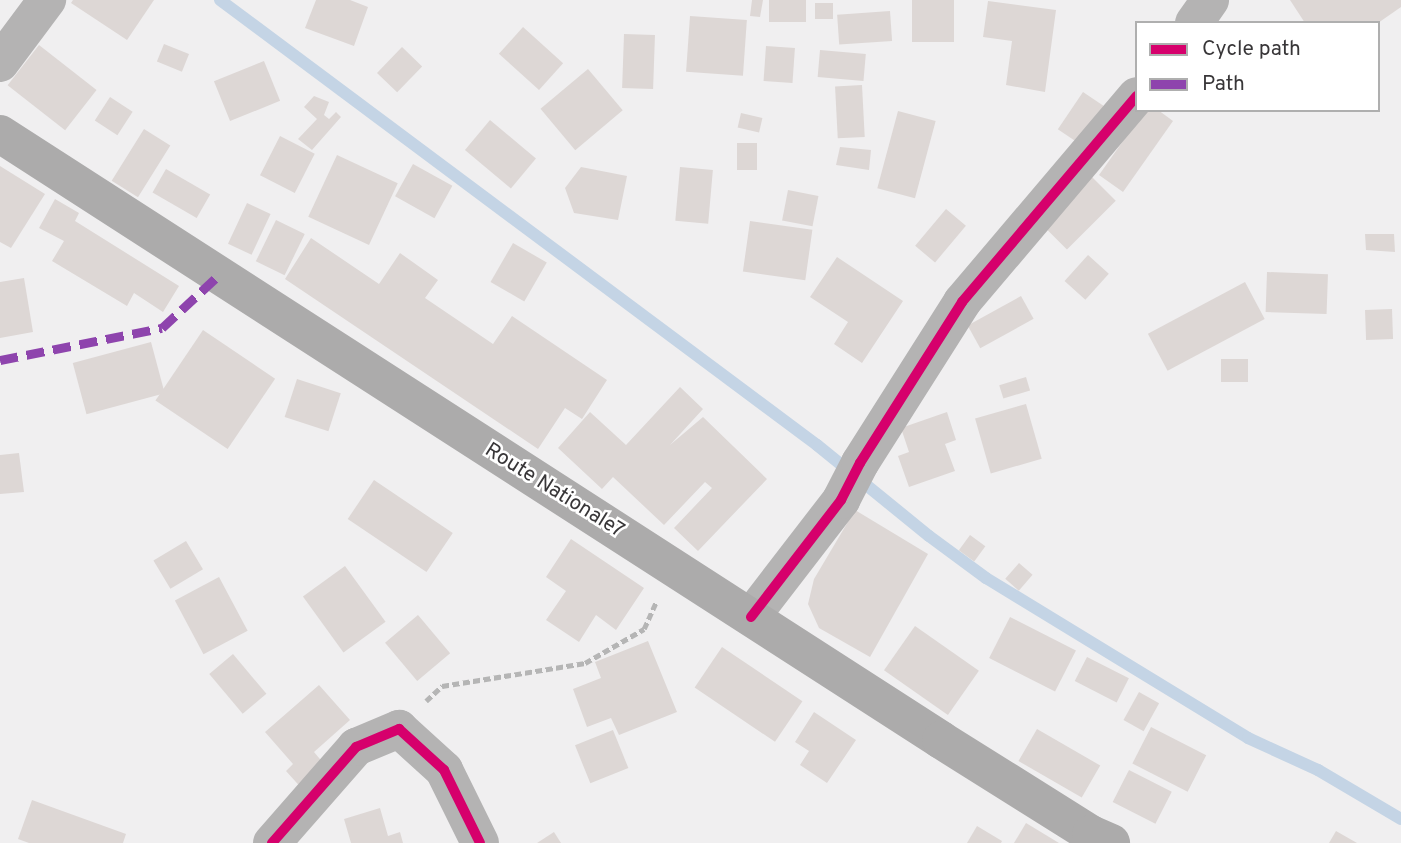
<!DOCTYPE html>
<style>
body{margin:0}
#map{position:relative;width:1401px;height:843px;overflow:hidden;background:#f0eff0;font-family:Overpass,sans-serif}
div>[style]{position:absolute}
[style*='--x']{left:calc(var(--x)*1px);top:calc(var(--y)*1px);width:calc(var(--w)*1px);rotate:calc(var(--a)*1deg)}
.stream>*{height:12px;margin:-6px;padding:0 6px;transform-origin:6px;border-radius:6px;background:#c4d4e5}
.building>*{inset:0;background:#ddd7d5;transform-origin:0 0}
.path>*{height:4.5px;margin-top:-2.25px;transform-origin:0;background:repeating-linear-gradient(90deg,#b5b5b5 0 7px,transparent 0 10.5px)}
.minor>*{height:38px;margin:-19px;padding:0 19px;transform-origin:19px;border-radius:19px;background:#b4b3b3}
.major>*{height:38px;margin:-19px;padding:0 19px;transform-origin:19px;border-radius:19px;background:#acabab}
.quiet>*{height:9px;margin-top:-4.5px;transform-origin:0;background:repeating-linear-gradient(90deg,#8e44ad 0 18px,transparent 0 27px)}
.cycleway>*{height:10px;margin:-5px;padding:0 5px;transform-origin:5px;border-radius:5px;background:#d6006c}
span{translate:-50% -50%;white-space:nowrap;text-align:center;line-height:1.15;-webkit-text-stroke:5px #fff;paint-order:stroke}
.street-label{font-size:21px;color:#383638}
.legend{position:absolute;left:1135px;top:21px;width:245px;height:91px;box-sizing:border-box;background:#fff;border:2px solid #afafaf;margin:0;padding:9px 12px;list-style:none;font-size:21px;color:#383638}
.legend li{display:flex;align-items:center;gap:14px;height:35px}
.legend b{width:35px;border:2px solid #afafaf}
</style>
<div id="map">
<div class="stream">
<i style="--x:220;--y:0;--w:745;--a:36.7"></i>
<i style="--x:817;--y:445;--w:144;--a:39.1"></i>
<i style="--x:929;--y:536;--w:71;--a:36.4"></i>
<i style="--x:986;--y:578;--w:307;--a:31.4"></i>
<i style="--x:1248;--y:738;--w:77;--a:24.6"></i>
<i style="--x:1318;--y:770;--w:96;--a:30.6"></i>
</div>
<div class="building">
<i style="clip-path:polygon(73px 0,154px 0,127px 40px,71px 3px)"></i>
<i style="clip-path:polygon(316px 0,350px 0,368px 7px,354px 46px,305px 28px)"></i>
<i style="clip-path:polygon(752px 0,763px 0,760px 17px,750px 16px)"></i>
<i style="left:769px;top:0;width:37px;height:22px"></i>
<i style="left:912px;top:0;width:42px;height:42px"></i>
<i style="clip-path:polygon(1290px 0,1401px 0,1401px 7px,1378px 23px,1305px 23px)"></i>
<i style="clip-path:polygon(988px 1px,1056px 10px,1045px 92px,1006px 85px,1012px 41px,983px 37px)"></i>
<i style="left:815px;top:3px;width:18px;height:16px"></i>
<i style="left:890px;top:11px;width:30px;height:53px;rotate:86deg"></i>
<i style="left:690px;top:16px;width:57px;height:56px;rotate:4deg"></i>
<i style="left:523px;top:27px;width:54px;height:36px;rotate:42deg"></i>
<i style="left:624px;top:34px;width:31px;height:54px;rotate:2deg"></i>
<i style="left:164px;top:44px;width:27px;height:19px;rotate:22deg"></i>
<i style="left:39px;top:45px;width:73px;height:51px;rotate:38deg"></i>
<i style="left:766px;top:46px;width:29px;height:35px;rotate:4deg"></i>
<i style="left:402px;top:47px;width:28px;height:36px;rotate:44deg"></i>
<i style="left:820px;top:50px;width:46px;height:27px;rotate:5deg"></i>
<i style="left:264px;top:61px;width:43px;height:54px;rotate:68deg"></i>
<i style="left:588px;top:69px;width:54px;height:62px;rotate:50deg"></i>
<i style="left:862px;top:85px;width:52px;height:27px;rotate:87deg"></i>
<i style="left:1083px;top:92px;width:30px;height:45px;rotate:34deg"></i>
<i style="clip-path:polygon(314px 96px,329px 102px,324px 115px,329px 119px,336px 112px,341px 117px,312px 150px,298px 139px,317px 119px,304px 107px)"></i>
<i style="left:110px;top:97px;width:27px;height:28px;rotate:33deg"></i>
<i style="clip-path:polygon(1145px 110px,1158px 110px,1173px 121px,1123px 192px,1099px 175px)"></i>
<i style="left:898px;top:111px;width:39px;height:80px;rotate:15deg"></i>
<i style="left:741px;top:113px;width:22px;height:15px;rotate:13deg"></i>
<i style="left:490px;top:120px;width:60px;height:39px;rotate:40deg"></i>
<i style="left:144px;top:129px;width:31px;height:61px;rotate:32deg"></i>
<i style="left:280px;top:136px;width:39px;height:44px;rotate:27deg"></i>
<i style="left:737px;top:143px;width:20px;height:27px"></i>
<i style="clip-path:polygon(840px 147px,871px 150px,869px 170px,836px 165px)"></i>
<i style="left:337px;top:155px;width:67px;height:68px;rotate:25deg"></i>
<i style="left:413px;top:164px;width:45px;height:37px;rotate:29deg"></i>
<i style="clip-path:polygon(0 166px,45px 194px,11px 248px,0 242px)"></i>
<i style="clip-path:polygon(581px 167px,627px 176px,618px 220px,574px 213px,565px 188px)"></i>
<i style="left:680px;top:167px;width:33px;height:54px;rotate:5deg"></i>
<i style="left:166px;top:169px;width:51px;height:27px;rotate:30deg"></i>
<i style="left:1091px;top:176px;width:35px;height:69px;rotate:45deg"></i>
<i style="left:788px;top:190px;width:31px;height:31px;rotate:11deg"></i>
<i style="clip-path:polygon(55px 199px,79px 213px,75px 221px,179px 286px,163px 312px,134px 293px,127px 306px,52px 261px,64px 241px,39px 228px)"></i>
<i style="left:247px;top:203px;width:26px;height:45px;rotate:25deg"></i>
<i style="left:946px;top:209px;width:26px;height:48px;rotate:40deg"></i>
<i style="left:276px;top:220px;width:32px;height:46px;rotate:26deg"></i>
<i style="left:750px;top:221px;width:63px;height:51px;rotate:8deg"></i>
<i style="clip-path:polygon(1365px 234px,1394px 234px,1395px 252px,1366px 250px)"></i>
<i style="clip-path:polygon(311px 238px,379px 284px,400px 253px,438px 280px,425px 298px,493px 344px,512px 316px,607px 380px,582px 419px,565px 408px,538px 449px,285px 279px)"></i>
<i style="left:513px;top:243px;width:39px;height:45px;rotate:30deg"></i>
<i style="left:1088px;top:255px;width:28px;height:35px;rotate:42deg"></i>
<i style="clip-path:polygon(837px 257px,903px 301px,862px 363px,834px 344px,848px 322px,810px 297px)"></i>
<i style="left:1267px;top:272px;width:61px;height:40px;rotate:2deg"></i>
<i style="clip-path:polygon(24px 278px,33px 332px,0 338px,0 282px)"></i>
<i style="left:1245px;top:282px;width:42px;height:110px;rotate:62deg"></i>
<i style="left:1021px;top:296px;width:26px;height:61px;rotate:61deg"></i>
<i style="left:1392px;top:309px;width:30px;height:27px;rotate:88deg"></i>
<i style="left:203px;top:330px;width:87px;height:85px;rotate:34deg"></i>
<i style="left:151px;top:342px;width:53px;height:81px;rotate:75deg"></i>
<i style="left:1248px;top:359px;width:23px;height:27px;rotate:90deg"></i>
<i style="left:1026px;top:377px;width:14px;height:28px;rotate:73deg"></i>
<i style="left:297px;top:379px;width:46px;height:40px;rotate:18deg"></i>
<i style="clip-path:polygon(680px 387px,703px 409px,670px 445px,703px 417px,767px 479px,698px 551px,674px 528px,712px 488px,705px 482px,664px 525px,613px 477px,602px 489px,558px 448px,590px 412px,626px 445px)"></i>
<i style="left:1026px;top:404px;width:57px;height:53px;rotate:74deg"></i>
<i style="clip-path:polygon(947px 412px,956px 440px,945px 444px,955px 471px,909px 487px,898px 456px,909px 452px,901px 428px)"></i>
<i style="clip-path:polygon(19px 453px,24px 492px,0 494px,0 455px)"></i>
<i style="left:374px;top:480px;width:95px;height:47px;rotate:34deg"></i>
<i style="clip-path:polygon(855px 510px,928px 554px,870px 657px,819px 628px,808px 604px,814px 579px)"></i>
<i style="left:970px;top:535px;width:19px;height:19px;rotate:36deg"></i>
<i style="clip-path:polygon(571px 539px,644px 588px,616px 630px,596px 615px,579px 642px,546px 620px,566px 591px,546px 577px)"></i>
<i style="left:186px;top:541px;width:33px;height:38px;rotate:59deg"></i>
<i style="left:1019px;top:563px;width:18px;height:21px;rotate:41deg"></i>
<i style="left:345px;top:566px;width:69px;height:52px;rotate:54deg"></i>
<i style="left:219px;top:577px;width:61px;height:50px;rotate:62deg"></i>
<i style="left:418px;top:615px;width:50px;height:43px;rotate:50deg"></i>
<i style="left:1010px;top:617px;width:74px;height:46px;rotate:27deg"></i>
<i style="left:915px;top:626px;width:78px;height:54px;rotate:35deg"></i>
<i style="clip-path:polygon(648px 641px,677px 712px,619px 735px,611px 718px,587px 727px,573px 689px,601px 678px,595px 662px)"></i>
<i style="left:722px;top:647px;width:97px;height:49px;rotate:34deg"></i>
<i style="left:233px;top:654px;width:52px;height:31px;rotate:50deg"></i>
<i style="left:1087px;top:657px;width:47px;height:27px;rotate:27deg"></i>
<i style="clip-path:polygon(319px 685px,350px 720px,314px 752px,330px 771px,305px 792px,286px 771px,293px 764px,265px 732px)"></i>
<i style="left:1139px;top:692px;width:23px;height:32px;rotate:29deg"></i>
<i style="clip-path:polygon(814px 712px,856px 740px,827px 783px,800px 765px,809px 751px,795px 742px)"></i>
<i style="left:1151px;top:727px;width:62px;height:41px;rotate:27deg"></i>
<i style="left:1037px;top:729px;width:73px;height:37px;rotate:30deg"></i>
<i style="left:613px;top:730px;width:41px;height:41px;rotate:68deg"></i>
<i style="left:1129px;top:770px;width:48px;height:36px;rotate:27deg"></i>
<i style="clip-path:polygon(32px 800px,126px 834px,123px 843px,29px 843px,18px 839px)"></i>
<i style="clip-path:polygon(380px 808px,388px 836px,400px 832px,403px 843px,351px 843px,344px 819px)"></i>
<i style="clip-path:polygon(1026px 823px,1059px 843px,1014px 843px)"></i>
<i style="clip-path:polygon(977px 826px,1002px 841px,1001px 843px,967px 843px)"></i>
<i style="clip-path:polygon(1336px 831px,1357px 843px,1329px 843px)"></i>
<i style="clip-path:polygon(554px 832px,561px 843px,537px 843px)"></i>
</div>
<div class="path">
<i style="--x:426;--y:701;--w:22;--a:-43"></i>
<i style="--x:442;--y:686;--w:145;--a:-9.1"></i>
<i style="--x:585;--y:663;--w:68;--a:-30"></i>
<i style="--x:644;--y:629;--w:30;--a:-66"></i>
</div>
<div class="minor">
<i style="--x:1194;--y:23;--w:28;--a:-55"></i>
<i style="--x:0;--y:63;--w:79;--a:-53.3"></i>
<i style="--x:751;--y:617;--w:148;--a:-52.4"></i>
<i style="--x:841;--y:500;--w:42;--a:-62.8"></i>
<i style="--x:860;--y:463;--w:191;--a:-57.6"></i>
<i style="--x:962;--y:302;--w:270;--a:-49.7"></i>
<i style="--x:272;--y:843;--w:128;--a:-48.8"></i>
<i style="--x:356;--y:747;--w:47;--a:-22.7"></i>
<i style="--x:399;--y:729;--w:61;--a:42.3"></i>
<i style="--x:444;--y:770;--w:81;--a:63.7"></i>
</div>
<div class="major">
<i style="--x:0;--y:134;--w:1119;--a:32.78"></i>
<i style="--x:941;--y:740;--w:177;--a:32.1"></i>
<i style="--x:1091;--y:834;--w:22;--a:24"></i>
</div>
<div class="quiet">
<i style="--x:0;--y:360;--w:165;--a:-11.2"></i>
<i style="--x:162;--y:328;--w:78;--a:-42.9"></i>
</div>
<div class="cycleway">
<i style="--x:751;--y:617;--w:148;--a:-52.4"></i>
<i style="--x:841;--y:500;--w:42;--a:-62.8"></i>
<i style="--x:860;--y:463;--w:191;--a:-57.6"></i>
<i style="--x:962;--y:302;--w:270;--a:-49.7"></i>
<i style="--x:272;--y:843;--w:128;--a:-48.8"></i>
<i style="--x:356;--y:747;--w:47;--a:-22.7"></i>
<i style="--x:399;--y:729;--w:61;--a:42.3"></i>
<i style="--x:444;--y:770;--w:81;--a:63.7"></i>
</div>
<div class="street-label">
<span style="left:554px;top:491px;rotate:32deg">Route Nationale7</span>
</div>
<ul class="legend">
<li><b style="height:9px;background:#d6006c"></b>Cycle path</li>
<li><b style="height:9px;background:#8e44ad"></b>Path</li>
</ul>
</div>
